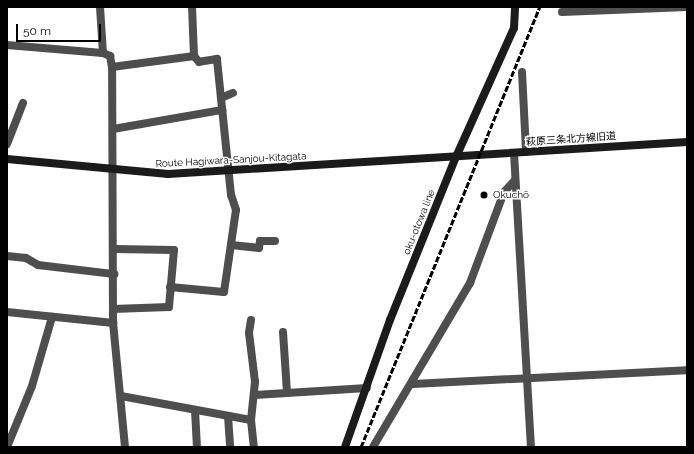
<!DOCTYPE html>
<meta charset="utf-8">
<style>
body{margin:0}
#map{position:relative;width:694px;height:454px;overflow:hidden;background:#fff;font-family:Raleway,"Noto Sans JP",sans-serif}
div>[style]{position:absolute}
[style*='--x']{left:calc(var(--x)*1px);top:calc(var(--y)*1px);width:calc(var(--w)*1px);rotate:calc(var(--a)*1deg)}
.street>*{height:8px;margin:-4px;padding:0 4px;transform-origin:4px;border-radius:4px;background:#4e4e4e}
.secondary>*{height:8px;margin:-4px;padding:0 4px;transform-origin:4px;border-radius:4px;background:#1b1b1b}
.rail>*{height:3px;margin-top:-1.5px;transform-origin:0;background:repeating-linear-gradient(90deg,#000 0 6px,transparent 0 8px)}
.dots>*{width:11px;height:11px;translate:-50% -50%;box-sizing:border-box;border:2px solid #fff;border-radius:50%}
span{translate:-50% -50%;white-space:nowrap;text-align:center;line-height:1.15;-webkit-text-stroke:3px #fff;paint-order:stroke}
.street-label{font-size:10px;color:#000}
.poi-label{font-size:10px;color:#000}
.left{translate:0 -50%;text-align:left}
.frame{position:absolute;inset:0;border:8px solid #000;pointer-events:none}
.scale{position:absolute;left:16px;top:24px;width:85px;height:18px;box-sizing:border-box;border:2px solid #000;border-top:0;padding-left:5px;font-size:12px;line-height:14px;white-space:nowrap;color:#000;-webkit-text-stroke:3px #fff;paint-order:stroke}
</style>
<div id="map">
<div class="street">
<i style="--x:100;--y:7;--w:46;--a:86.3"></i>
<i style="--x:562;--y:12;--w:125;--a:-2.3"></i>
<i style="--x:7;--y:45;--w:96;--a:4.8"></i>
<i style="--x:103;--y:53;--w:8;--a:23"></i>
<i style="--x:110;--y:56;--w:11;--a:80"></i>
<i style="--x:522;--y:72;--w:80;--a:87.1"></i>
<i style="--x:221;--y:98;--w:13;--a:-23"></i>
<i style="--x:113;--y:129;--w:111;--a:-9.9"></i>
<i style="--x:7;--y:144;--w:44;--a:-68.7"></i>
<i style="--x:514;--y:153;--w:294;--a:86.7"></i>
<i style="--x:231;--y:245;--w:28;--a:6"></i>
<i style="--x:259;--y:248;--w:7;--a:-82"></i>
<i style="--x:260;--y:241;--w:15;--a:0"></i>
<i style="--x:7;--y:256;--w:19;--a:6"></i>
<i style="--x:26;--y:258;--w:14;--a:30"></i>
<i style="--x:38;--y:265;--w:77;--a:6.8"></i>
<i style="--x:170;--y:287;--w:54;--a:5.3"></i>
<i style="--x:224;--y:292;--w:83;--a:-81.7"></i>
<i style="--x:236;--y:210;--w:16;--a:-108"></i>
<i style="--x:231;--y:195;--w:137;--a:-95.9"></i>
<i style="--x:217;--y:59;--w:18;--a:171"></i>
<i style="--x:199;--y:62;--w:8;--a:-130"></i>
<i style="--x:113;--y:309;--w:56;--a:-2"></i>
<i style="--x:169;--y:307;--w:57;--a:-85"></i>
<i style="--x:174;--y:250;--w:60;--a:-179"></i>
<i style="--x:7;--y:312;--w:107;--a:5.9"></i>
<i style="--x:251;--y:320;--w:13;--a:99"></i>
<i style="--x:249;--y:333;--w:49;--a:83"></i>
<i style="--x:255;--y:382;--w:38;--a:96"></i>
<i style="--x:251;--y:420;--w:27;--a:84"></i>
<i style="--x:283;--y:332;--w:61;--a:86.2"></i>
<i style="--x:413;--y:384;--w:274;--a:-2.9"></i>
<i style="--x:255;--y:395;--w:112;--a:-3.6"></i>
<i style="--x:121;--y:396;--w:132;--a:10.5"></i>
<i style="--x:195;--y:410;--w:37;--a:87"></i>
<i style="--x:228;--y:416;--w:31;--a:86"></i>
<i style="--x:7;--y:447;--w:66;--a:-67.7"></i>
<i style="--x:32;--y:386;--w:72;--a:-73.8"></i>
<i style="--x:125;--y:447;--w:125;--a:-95.5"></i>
<i style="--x:113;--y:323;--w:256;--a:-90.2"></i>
<i style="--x:112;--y:67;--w:83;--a:-7.6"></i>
<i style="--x:194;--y:56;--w:49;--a:-92.3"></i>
<i style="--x:373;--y:447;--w:191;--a:-59.4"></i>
<i style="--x:470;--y:283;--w:97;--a:-69.5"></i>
<i style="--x:504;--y:192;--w:16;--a:-47"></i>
</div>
<div class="secondary">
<i style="--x:7;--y:159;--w:162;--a:5.3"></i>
<i style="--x:168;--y:174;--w:520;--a:-3.53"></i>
<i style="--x:345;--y:447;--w:135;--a:-70.5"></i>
<i style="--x:390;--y:320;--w:176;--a:-68"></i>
<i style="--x:456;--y:157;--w:141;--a:-65.8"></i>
<i style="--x:514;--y:28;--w:21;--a:-87"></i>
</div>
<div class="rail">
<i style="--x:361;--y:447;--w:475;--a:-67.9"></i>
</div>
<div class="dots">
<i style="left:484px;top:195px;background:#000"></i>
</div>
<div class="street-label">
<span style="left:571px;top:139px;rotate:-4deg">萩原三条北方線旧道</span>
<span style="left:231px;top:160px;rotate:-3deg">Route Hagiwara-Sanjou-Kitagata</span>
<span style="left:419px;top:222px;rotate:-68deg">oku-otowa line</span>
</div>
<div class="poi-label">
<span class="left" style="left:493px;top:195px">Okuchō</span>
</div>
<div class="frame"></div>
<div class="scale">50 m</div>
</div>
